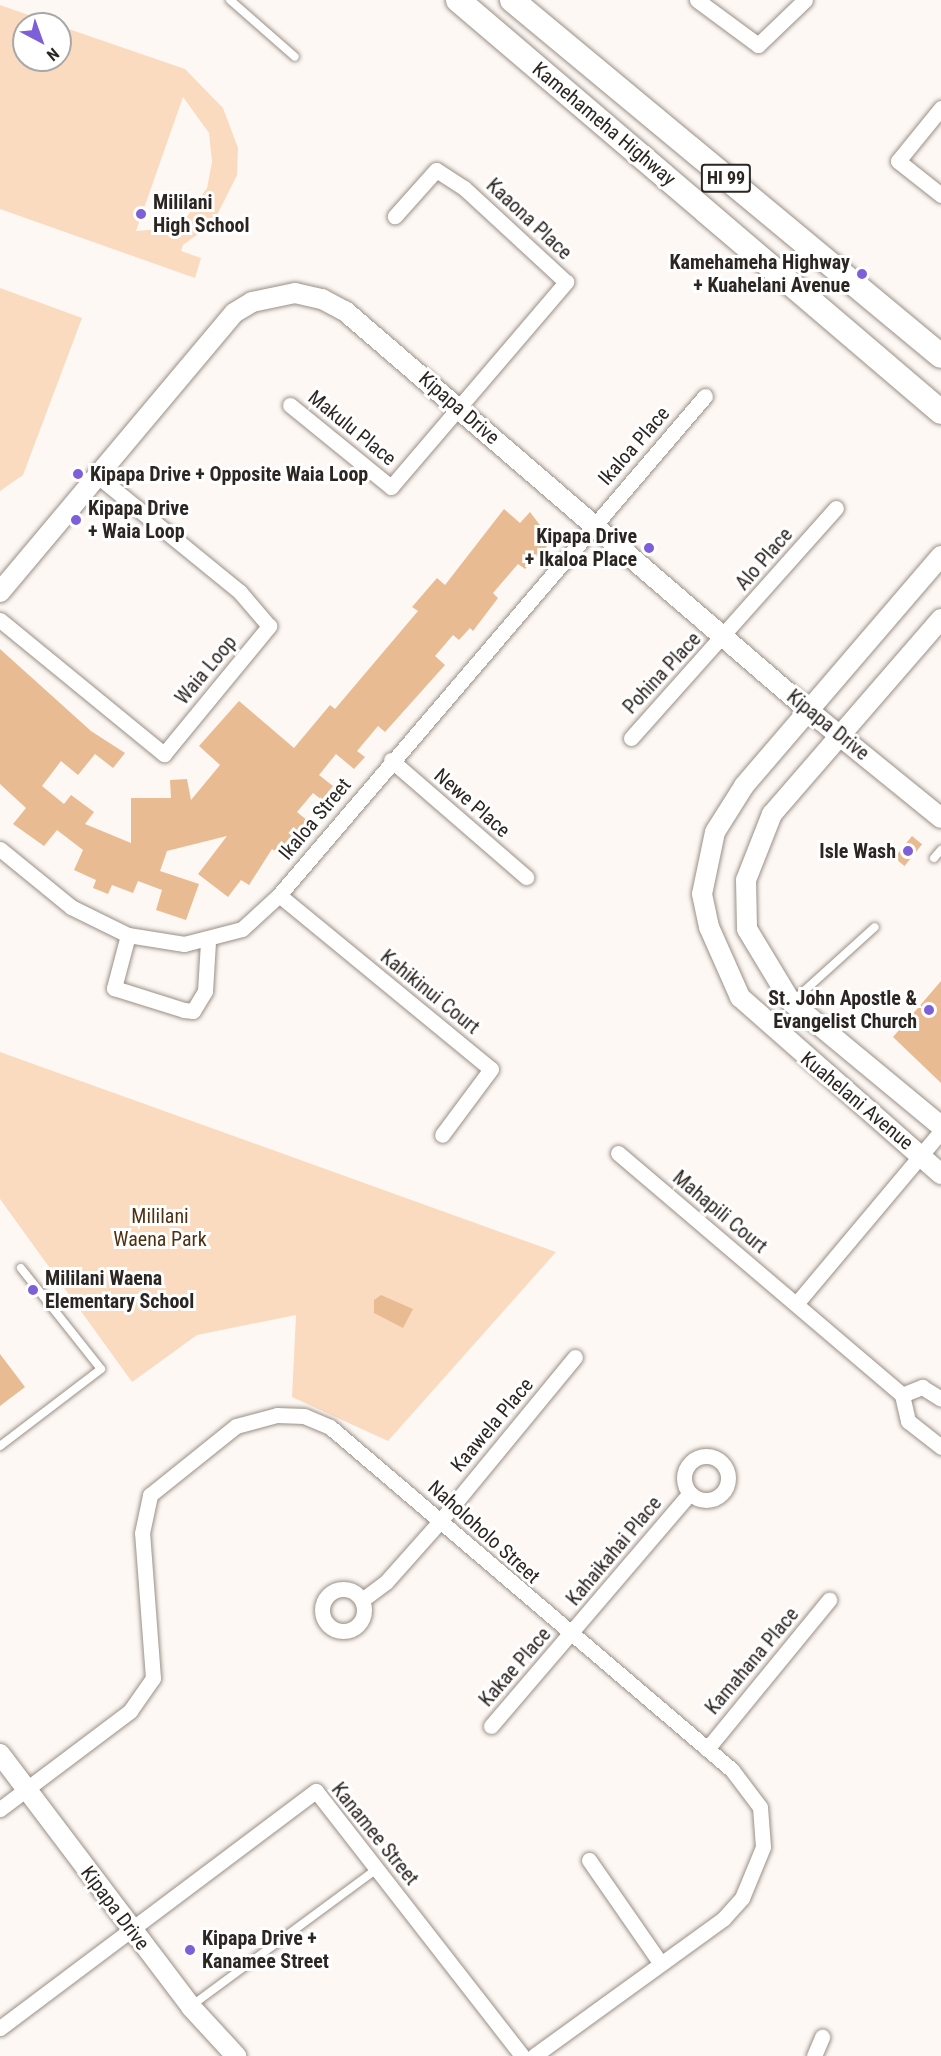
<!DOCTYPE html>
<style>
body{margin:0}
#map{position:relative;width:941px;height:2056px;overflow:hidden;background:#fdf8f4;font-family:"Roboto Condensed",sans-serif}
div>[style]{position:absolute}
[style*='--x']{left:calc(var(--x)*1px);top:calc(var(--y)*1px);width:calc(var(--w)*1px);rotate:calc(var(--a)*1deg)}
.green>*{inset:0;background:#fbdbbf}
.building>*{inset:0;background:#e9bb93;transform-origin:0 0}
.roads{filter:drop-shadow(0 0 2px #9a8f86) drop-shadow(0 0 2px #9a8f86)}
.service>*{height:8px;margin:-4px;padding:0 4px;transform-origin:4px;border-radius:4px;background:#fff}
.minor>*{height:15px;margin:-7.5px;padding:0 7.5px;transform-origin:7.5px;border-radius:7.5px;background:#fff}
.minor>.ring{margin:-7.5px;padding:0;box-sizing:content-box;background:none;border:15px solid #fff;border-radius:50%}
.tertiary>*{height:20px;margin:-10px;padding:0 10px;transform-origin:10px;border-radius:10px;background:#fff}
.primary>*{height:24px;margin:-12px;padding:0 12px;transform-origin:12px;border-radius:12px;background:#fff}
.dots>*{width:16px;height:16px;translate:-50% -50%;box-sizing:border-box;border:3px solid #fff;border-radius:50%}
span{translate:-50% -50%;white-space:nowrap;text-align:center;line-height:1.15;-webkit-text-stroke:6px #fff;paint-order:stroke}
.shield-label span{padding:2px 4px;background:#fff;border:2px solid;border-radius:4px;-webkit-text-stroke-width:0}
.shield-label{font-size:18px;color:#2b2622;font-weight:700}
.street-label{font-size:20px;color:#2b2622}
.poi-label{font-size:20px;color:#2b2622;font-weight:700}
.left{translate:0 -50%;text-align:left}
.right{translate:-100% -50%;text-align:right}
.park-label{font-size:20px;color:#4f3010}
.north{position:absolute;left:12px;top:12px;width:60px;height:60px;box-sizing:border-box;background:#fff;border:2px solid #aaa8a7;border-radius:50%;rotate:139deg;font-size:16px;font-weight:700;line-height:24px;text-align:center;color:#2b2622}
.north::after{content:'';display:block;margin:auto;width:21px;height:27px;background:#7d5fd9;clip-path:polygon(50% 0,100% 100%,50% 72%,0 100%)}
</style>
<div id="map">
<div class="green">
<i style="clip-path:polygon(evenodd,0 5px,54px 24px,24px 24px,24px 60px,60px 60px,60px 26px,185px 69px,223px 108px,238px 148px,237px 175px,213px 223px,183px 245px,181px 251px,201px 258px,195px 278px,0 209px,0 5px,183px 97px,209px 133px,212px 162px,207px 188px,186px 218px,162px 229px,136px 231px,183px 97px)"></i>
<i style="clip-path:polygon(0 288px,82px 318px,23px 475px,0 491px)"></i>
<i style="clip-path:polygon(0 1052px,556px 1252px,388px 1441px,292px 1397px,296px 1315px,197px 1335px,132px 1382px,0 1199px)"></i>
</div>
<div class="building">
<i style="clip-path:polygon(504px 509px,520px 523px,530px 512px,552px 541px,525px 569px,518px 564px,493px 593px,498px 598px,473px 631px,470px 628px,459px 640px,453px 635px,435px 656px,445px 665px,385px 732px,378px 726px,357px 751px,365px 757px,354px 769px,336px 754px,319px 775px,333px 786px,322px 800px,313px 793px,297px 812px,308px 821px,277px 853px,272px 849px,249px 885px,241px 880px,228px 897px,198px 874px,227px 836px,167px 851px,160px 871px,199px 884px,186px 920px,156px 910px,162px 890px,138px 881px,133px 893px,112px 885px,108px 894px,93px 888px,96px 880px,74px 870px,83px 850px,57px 830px,44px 846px,13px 824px,26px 808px,0 784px,0 649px,91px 731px,125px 753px,113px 768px,95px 754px,78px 775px,61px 761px,42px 786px,64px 804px,71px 795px,94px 812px,85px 824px,131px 843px,131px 798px,171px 798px,170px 780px,187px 779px,191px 800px,220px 765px,199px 746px,239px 701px,294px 748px,330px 705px,335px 709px,418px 611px,412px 607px,437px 578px,445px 585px)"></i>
<i style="left:912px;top:836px;width:13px;height:28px;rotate:39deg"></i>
<i style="clip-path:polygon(941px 981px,941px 1083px,893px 1037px)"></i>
<i style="clip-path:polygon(381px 1295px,413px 1309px,403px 1328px,374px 1313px,374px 1300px)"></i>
<i style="clip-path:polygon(0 1354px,25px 1387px,0 1406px)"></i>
</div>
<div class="roads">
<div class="service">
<i style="--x:230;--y:0;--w:86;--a:41.2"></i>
<i style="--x:934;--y:858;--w:11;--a:-49"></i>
<i style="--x:793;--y:1001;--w:110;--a:-42.1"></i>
<i style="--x:0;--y:1446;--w:127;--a:-37.3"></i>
<i style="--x:101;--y:1369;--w:129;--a:-128.4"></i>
<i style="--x:191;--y:2006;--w:231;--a:-36.4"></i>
</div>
<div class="minor">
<i style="--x:697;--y:0;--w:76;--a:36.4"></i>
<i style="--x:758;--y:45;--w:65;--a:-43.8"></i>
<i style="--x:941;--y:108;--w:68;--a:129.1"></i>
<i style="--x:898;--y:161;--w:55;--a:38.3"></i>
<i style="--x:290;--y:405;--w:130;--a:39.1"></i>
<i style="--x:391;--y:487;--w:270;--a:-49.5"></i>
<i style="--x:566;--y:282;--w:139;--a:-137.3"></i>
<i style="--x:464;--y:188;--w:33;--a:-147"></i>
<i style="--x:436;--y:170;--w:62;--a:131.7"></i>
<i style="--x:0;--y:620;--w:212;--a:39.3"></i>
<i style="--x:164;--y:754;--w:166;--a:-50.6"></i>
<i style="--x:269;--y:626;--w:45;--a:-130.5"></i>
<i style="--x:240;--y:592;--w:183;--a:-140.8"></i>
<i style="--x:631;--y:738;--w:308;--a:-48.3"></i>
<i style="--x:391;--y:760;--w:179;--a:40.9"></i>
<i style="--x:0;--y:849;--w:92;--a:39.2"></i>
<i style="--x:71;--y:907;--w:64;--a:26.2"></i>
<i style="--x:128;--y:935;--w:57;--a:9.1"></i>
<i style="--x:184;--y:944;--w:60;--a:-14.5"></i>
<i style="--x:242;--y:929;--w:50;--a:-42.6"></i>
<i style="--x:279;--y:895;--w:656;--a:-49.51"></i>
<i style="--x:279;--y:895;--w:274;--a:39.4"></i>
<i style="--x:491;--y:1069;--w:82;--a:126.6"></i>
<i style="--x:128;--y:935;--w:55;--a:104.8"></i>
<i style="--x:114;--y:988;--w:73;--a:17.4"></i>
<i style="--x:184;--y:1010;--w:9;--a:6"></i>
<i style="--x:193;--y:1011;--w:23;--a:-59"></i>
<i style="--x:205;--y:991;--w:49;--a:-86.5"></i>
<i style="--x:618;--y:1153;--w:373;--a:40.4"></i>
<i style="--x:902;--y:1395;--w:27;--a:77"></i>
<i style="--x:908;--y:1421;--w:42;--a:38.2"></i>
<i style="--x:796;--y:1304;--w:226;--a:-50"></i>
<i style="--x:902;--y:1395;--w:22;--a:-22"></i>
<i style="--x:922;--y:1387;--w:22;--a:32"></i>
<i class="ring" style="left:684px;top:1456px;width:29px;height:29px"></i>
<i class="ring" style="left:322px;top:1589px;width:27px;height:27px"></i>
<i style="--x:362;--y:1600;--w:30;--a:-37"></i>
<i style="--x:386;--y:1582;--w:83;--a:-48.4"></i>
<i style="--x:441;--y:1520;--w:211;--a:-50.6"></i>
<i style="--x:491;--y:1726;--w:306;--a:-49.5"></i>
<i style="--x:707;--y:1749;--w:193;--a:-50.7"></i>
<i style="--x:0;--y:1809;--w:163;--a:-37"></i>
<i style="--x:130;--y:1711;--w:40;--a:-55.1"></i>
<i style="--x:153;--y:1678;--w:145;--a:-94.3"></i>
<i style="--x:142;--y:1533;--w:39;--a:-78"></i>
<i style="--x:150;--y:1495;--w:110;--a:-38.7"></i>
<i style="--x:236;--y:1426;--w:42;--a:-15"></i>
<i style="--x:277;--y:1415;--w:27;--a:2"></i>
<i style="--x:304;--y:1416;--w:28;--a:23"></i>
<i style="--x:330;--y:1427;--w:528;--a:40.47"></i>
<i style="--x:732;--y:1770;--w:46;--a:52.9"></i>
<i style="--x:760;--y:1807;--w:40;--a:85.7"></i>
<i style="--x:763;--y:1847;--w:55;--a:112.4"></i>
<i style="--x:742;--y:1898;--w:28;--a:132"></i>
<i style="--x:723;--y:1919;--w:233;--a:144.1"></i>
<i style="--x:589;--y:1860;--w:126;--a:55.3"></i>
<i style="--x:0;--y:2028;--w:395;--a:-36.9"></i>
<i style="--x:316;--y:1791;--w:336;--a:52.1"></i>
<i style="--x:814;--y:2056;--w:21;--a:-67"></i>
</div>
<div class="tertiary">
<i style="--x:941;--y:556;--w:303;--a:130.6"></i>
<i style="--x:744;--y:786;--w:54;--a:122.2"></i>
<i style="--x:715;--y:832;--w:63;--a:101.8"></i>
<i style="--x:702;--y:894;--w:34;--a:78"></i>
<i style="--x:709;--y:927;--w:77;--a:66.1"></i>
<i style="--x:740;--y:997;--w:268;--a:41.4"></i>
<i style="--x:0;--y:592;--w:364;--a:-50"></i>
<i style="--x:234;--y:313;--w:21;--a:-31"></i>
<i style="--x:252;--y:302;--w:44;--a:-11.8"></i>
<i style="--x:295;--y:293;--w:28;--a:13"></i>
<i style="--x:322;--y:299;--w:26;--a:28"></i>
<i style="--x:345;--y:311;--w:611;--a:40.75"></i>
<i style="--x:808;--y:710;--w:171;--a:39.1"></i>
<i style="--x:941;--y:619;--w:258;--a:130.9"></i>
<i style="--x:772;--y:814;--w:71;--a:111.5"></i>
<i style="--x:746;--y:880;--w:49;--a:88.8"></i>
<i style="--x:747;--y:929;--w:85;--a:58.9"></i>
<i style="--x:791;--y:1002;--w:195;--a:39.6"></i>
<i style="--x:0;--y:1754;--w:317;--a:52.9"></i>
<i style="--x:191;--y:2007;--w:67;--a:47.4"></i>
</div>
<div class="primary">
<i style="--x:458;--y:0;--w:635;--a:40.46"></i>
<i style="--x:512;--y:0;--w:557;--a:39.69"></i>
</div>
</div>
<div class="dots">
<i style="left:141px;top:214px;background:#7d5fd9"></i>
<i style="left:862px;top:274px;background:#7d5fd9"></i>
<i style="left:78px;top:474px;background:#7d5fd9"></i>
<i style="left:76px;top:520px;background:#7d5fd9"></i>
<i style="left:649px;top:548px;background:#7d5fd9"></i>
<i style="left:908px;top:851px;background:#7d5fd9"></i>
<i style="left:929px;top:1010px;background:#7d5fd9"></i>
<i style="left:33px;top:1290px;background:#7d5fd9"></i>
<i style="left:190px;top:1950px;background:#7d5fd9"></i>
</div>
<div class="shield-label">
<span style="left:726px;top:178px">HI 99</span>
</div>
<div class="street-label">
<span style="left:604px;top:124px;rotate:40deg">Kamehameha Highway</span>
<span style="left:529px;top:219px;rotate:43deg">Kaaona Place</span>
<span style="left:459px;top:408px;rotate:41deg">Kipapa Drive</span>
<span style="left:352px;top:428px;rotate:39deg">Makulu Place</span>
<span style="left:634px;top:446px;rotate:-49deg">Ikaloa Place</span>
<span style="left:764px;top:559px;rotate:-49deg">Alo Place</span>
<span style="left:206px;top:670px;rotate:-50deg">Waia Loop</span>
<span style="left:662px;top:673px;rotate:-47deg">Pohina Place</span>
<span style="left:828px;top:725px;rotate:39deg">Kipapa Drive</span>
<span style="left:472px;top:803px;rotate:41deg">Newe Place</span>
<span style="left:315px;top:819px;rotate:-50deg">Ikaloa Street</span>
<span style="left:430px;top:992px;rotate:39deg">Kahikinui Court</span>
<span style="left:857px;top:1101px;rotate:40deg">Kuahelani Avenue</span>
<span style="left:720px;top:1212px;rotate:40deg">Mahapili Court</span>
<span style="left:492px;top:1425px;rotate:-50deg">Kaawela Place</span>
<span style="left:484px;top:1532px;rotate:42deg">Naholoholo Street</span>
<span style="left:614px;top:1551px;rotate:-50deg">Kahaikahai Place</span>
<span style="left:752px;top:1661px;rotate:-50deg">Kamahana Place</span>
<span style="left:515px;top:1667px;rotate:-49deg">Kakae Place</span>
<span style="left:375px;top:1834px;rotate:51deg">Kanamee Street</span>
<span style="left:115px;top:1908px;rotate:53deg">Kipapa Drive</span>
</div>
<div class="poi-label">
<span class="left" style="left:153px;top:214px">Mililani<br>High School</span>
<span class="right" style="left:850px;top:274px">Kamehameha Highway<br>+ Kuahelani Avenue</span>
<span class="left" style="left:90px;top:474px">Kipapa Drive + Opposite Waia Loop</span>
<span class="left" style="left:88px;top:520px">Kipapa Drive<br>+ Waia Loop</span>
<span class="right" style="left:637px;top:548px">Kipapa Drive<br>+ Ikaloa Place</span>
<span class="right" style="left:896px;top:851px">Isle Wash</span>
<span class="right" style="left:917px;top:1010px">St. John Apostle &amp;<br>Evangelist Church</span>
<span class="left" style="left:45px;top:1290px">Mililani Waena<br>Elementary School</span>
<span class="left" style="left:202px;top:1950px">Kipapa Drive +<br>Kanamee Street</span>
</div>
<div class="park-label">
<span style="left:160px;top:1228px">Mililani<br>Waena Park</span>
</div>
<div class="north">N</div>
</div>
